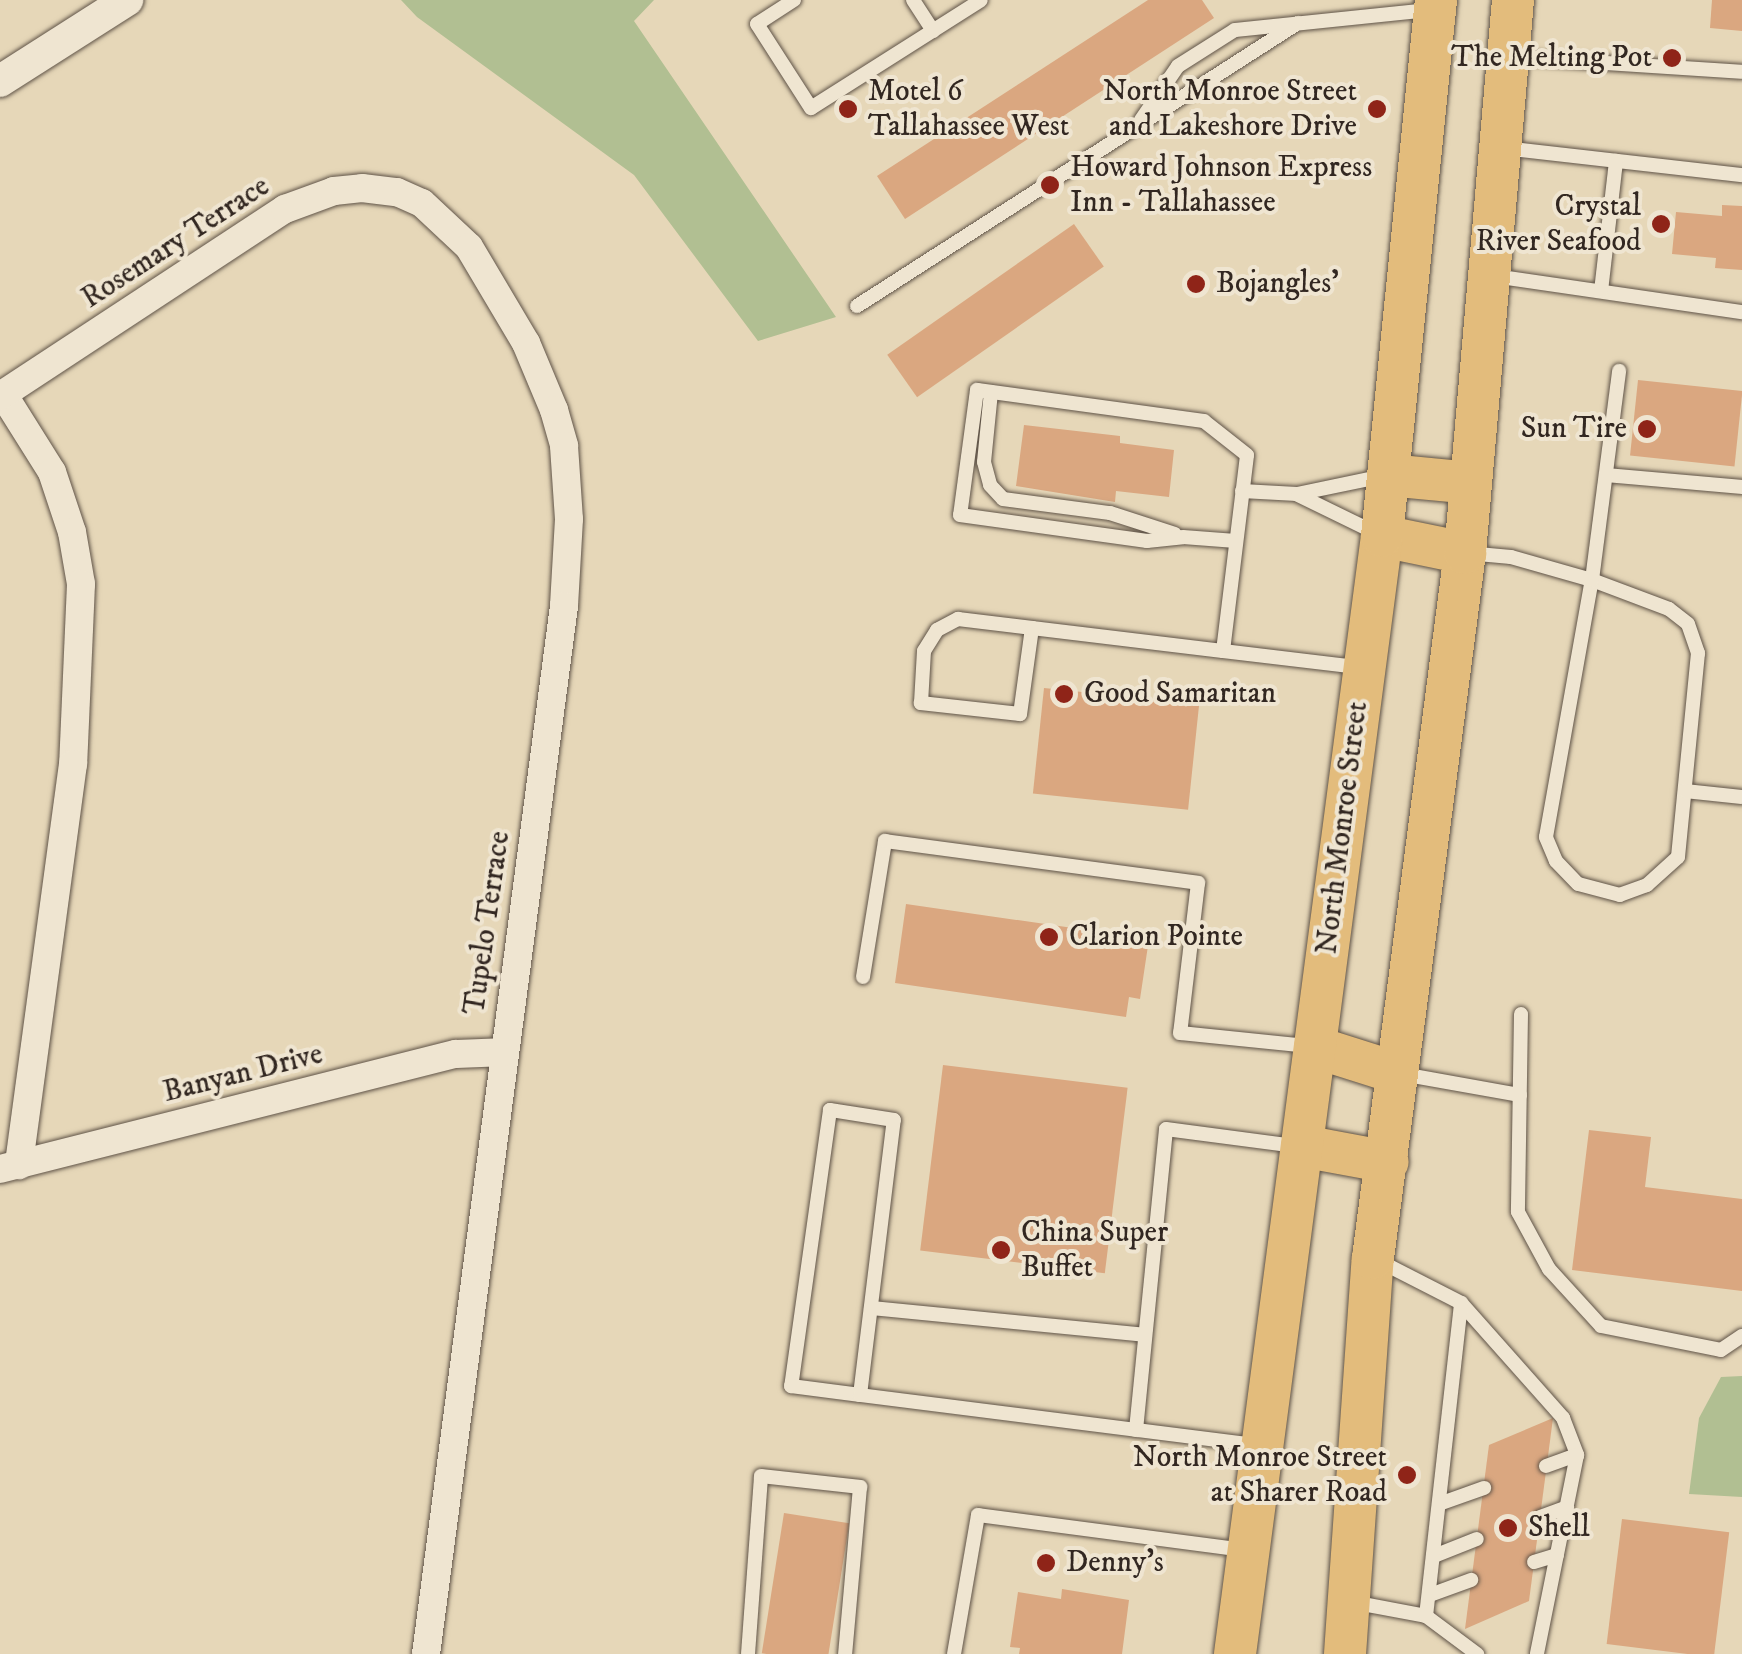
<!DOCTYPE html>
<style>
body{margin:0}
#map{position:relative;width:1742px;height:1654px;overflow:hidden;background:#e6d7b8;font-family:"IM FELL DW Pica",serif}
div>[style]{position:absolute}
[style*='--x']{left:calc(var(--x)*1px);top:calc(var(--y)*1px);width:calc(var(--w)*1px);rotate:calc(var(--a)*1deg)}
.green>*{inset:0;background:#b1bf92}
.building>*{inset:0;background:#daa780;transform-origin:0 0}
.roads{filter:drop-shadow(0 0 2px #5f5347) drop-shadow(0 0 2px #5f5347)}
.service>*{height:14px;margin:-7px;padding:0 7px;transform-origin:7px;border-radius:7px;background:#efe5d1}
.minor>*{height:28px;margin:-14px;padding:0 14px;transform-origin:14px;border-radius:14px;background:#efe5d1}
.tertiary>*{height:32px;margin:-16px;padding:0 16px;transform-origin:16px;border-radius:16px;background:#efe5d1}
.primary>*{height:42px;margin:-21px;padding:0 21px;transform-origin:21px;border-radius:21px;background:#e3bc7c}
.dots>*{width:28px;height:28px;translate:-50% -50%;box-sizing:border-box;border:5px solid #efe5d1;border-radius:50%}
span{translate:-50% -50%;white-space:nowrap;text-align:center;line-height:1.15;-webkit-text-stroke:8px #efe5d1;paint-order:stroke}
.poi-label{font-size:30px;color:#322721}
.right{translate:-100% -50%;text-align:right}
.left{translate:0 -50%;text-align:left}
.street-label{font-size:30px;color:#322721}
</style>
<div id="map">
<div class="green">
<i style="clip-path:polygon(401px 0,654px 0,634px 21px,836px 317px,758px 341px,634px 175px,417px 17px)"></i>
<i style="clip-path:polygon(1742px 1376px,1742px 1497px,1689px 1494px,1699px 1418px,1721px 1377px)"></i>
</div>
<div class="building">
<i style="clip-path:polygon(1148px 0,1202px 0,1214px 18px,905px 219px,877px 176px)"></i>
<i style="clip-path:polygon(1712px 0,1742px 0,1742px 31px,1710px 28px)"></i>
<i style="clip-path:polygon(1722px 205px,1742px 206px,1742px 270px,1715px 268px,1716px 258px,1672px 254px,1676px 212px,1722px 216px)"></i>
<i style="left:1074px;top:224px;width:52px;height:228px;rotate:55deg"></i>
<i style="left:1638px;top:380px;width:105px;height:76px;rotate:6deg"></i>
<i style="clip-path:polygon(1024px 425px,1120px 436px,1120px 443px,1174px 450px,1169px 497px,1116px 491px,1115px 502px,1016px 486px)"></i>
<i style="left:1044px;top:688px;width:156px;height:106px;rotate:6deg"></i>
<i style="clip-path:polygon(906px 904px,1149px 939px,1140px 999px,1129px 997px,1126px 1017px,895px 983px)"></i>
<i style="left:943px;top:1065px;width:186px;height:187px;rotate:7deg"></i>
<i style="clip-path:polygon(1589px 1130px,1651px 1137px,1645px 1187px,1742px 1199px,1742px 1291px,1572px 1270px)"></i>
<i style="clip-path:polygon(1553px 1418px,1529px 1601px,1465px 1629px,1489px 1445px)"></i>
<i style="left:784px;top:1513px;width:66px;height:142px;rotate:9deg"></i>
<i style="left:1622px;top:1519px;width:108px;height:126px;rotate:7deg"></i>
<i style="clip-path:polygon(1062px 1589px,1129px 1600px,1122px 1654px,1019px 1654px,1020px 1648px,1010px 1647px,1018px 1592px,1061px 1599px)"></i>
</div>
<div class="roads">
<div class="service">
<i style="--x:794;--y:0;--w:44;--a:147"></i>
<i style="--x:757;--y:24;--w:100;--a:57.3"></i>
<i style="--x:811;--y:108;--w:201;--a:-32.4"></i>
<i style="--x:913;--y:0;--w:37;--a:57"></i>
<i style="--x:1513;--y:57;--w:229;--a:3.7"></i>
<i style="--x:1141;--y:120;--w:65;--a:-55.6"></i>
<i style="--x:1178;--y:66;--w:67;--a:-32.3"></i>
<i style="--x:1235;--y:30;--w:195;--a:-5.9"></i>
<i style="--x:1504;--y:148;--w:240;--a:6.5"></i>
<i style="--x:1494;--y:276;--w:251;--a:8.3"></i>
<i style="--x:1601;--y:291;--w:131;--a:-83.4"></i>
<i style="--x:857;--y:306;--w:524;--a:-32.69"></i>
<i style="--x:991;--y:392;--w:70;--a:95.7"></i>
<i style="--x:984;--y:462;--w:24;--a:75"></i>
<i style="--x:990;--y:485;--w:19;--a:47"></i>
<i style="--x:1003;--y:499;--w:108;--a:7.5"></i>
<i style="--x:1110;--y:513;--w:68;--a:17.9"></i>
<i style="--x:1606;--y:475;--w:137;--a:5"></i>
<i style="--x:1242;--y:491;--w:55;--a:3.1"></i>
<i style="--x:1297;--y:494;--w:89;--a:-11.7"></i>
<i style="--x:1298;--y:495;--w:89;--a:26"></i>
<i style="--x:1467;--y:553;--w:44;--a:5.2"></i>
<i style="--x:1511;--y:557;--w:84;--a:15.9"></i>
<i style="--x:1592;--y:580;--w:82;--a:20.6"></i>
<i style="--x:1669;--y:609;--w:24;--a:38"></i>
<i style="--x:1688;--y:624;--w:31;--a:71"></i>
<i style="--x:1698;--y:653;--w:205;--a:95.6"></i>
<i style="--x:1678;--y:857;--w:42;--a:137.9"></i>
<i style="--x:1647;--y:885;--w:29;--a:160"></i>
<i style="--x:1620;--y:895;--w:43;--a:-165.3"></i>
<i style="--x:1578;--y:884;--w:32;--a:-134"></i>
<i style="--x:1556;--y:861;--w:26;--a:-113"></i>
<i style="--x:1546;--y:837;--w:261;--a:-79.9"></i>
<i style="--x:1592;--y:580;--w:211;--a:-82.6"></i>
<i style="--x:1032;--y:628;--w:87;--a:97.9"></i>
<i style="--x:1020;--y:714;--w:100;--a:-173.7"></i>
<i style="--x:921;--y:703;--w:52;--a:-86.7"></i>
<i style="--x:924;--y:651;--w:25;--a:-58"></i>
<i style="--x:937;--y:630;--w:24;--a:-28"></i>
<i style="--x:958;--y:619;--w:75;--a:6.9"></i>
<i style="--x:1032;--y:628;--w:192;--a:6.9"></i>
<i style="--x:1223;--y:651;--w:136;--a:6.8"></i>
<i style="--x:1223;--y:651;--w:197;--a:-83"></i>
<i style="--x:1247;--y:455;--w:55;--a:-141.7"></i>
<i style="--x:1204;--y:421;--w:229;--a:-172.2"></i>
<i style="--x:977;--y:390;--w:126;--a:97.7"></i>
<i style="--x:960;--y:515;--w:189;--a:7.9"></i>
<i style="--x:1147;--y:541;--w:36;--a:-6"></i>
<i style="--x:1183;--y:537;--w:53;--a:4.3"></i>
<i style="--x:1685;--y:791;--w:57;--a:6"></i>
<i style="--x:863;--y:977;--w:138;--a:-80.8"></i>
<i style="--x:885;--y:841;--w:316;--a:7.6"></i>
<i style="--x:1198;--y:883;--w:151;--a:96.8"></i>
<i style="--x:1180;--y:1033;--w:130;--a:5.8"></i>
<i style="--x:1521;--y:1014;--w:198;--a:90.9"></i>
<i style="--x:1518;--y:1212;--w:65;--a:61.5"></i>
<i style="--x:1549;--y:1269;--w:77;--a:47.6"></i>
<i style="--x:1601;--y:1326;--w:122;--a:11.3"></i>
<i style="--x:1721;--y:1350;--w:25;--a:-34"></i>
<i style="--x:1402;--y:1074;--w:120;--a:10.1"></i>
<i style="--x:1379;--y:1261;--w:92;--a:27.1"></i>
<i style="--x:1461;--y:1303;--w:154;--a:48.4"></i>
<i style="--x:1563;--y:1418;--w:40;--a:69"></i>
<i style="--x:1577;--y:1455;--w:203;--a:101.4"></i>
<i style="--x:871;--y:1308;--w:275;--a:5.6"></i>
<i style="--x:860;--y:1395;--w:277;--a:-83"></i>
<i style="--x:894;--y:1120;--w:65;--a:-171.1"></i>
<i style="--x:830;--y:1110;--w:279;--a:98"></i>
<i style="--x:791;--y:1386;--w:70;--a:7.4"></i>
<i style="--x:860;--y:1395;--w:399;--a:7.2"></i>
<i style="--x:1136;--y:1430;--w:302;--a:-84.3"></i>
<i style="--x:1166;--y:1129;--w:131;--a:7.5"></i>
<i style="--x:1546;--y:1466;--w:33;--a:-20"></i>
<i style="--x:1439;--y:1504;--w:48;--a:-19.6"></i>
<i style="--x:1540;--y:1517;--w:29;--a:-20"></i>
<i style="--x:1434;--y:1556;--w:46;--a:-21.6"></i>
<i style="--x:1534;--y:1562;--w:24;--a:-17"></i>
<i style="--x:1430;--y:1595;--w:44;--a:-20.1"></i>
<i style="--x:1352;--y:1602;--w:75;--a:10.7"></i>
<i style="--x:1426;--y:1616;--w:64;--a:36.7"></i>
<i style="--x:1426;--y:1616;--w:315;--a:-83.6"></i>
<i style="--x:748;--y:1654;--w:178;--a:-85.8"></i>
<i style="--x:761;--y:1476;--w:100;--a:6.3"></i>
<i style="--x:860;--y:1487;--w:168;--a:95.1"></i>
<i style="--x:954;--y:1654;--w:141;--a:-80.2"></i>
<i style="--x:978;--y:1515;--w:267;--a:7.5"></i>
</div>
<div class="minor">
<i style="--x:3;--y:394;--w:92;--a:57.9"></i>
<i style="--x:52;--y:472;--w:63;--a:71.6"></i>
<i style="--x:72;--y:532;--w:53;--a:80.2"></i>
<i style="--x:81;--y:584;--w:180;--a:92.5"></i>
<i style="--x:73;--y:764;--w:405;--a:97.7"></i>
<i style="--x:0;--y:396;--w:341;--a:-33.3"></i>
<i style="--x:285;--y:209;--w:52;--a:-20.2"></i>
<i style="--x:334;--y:191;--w:28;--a:-6"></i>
<i style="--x:362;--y:188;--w:35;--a:7"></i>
<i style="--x:397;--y:192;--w:27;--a:24"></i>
<i style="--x:422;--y:203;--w:64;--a:43.1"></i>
<i style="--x:469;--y:247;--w:112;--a:59.3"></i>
<i style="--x:526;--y:343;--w:73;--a:67.3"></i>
<i style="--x:554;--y:410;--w:37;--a:74"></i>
<i style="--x:564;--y:446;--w:73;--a:86.1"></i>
<i style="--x:569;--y:519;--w:87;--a:93.3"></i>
<i style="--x:564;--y:606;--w:1057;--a:97.5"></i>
<i style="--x:0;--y:1169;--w:470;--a:-14.2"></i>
<i style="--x:456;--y:1054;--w:48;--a:-2.4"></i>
</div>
<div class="tertiary">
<i style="--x:0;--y:81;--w:151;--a:-32.5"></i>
</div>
<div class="primary">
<i style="--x:1388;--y:475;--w:83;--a:5.5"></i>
<i style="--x:1382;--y:536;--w:85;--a:11.6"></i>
<i style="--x:1315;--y:1047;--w:86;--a:17.6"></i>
<i style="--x:1302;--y:1146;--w:87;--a:10.5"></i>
<i style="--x:1235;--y:1654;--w:1128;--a:-82.51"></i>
<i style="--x:1382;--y:536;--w:539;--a:-84.25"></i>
<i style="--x:1345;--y:1654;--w:397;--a:-86"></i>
<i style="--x:1373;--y:1258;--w:711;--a:-82.57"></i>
<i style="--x:1465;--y:553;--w:555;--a:-85.04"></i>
</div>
</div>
<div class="dots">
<i style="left:1672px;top:58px;background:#8f2418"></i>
<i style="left:848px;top:109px;background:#8f2418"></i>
<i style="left:1377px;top:109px;background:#8f2418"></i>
<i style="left:1050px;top:185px;background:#8f2418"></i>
<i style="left:1661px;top:224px;background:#8f2418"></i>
<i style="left:1196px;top:284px;background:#8f2418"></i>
<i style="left:1647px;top:429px;background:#8f2418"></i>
<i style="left:1064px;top:694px;background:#8f2418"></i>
<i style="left:1049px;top:937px;background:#8f2418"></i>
<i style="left:1001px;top:1250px;background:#8f2418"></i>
<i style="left:1407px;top:1475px;background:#8f2418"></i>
<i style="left:1508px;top:1528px;background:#8f2418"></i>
<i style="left:1046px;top:1563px;background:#8f2418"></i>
</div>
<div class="poi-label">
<span class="right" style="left:1652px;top:58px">The Melting Pot</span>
<span class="left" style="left:868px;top:109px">Motel 6<br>Tallahassee West</span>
<span class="right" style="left:1357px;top:109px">North Monroe Street<br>and Lakeshore Drive</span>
<span class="left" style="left:1070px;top:185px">Howard Johnson Express<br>Inn - Tallahassee</span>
<span class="right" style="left:1641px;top:224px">Crystal<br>River Seafood</span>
<span class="left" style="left:1216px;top:284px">Bojangles'</span>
<span class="right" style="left:1627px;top:429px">Sun Tire</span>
<span class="left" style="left:1084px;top:694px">Good Samaritan</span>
<span class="left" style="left:1069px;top:937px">Clarion Pointe</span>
<span class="left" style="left:1021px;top:1250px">China Super<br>Buffet</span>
<span class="right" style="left:1387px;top:1475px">North Monroe Street<br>at Sharer Road</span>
<span class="left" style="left:1528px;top:1528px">Shell</span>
<span class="left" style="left:1066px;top:1563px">Denny's</span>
</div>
<div class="street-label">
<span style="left:176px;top:243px;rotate:-33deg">Rosemary Terrace</span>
<span style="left:1343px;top:828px;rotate:-83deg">North Monroe Street</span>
<span style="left:488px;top:923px;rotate:-82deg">Tupelo Terrace</span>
<span style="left:243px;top:1074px;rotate:-14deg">Banyan Drive</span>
</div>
</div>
